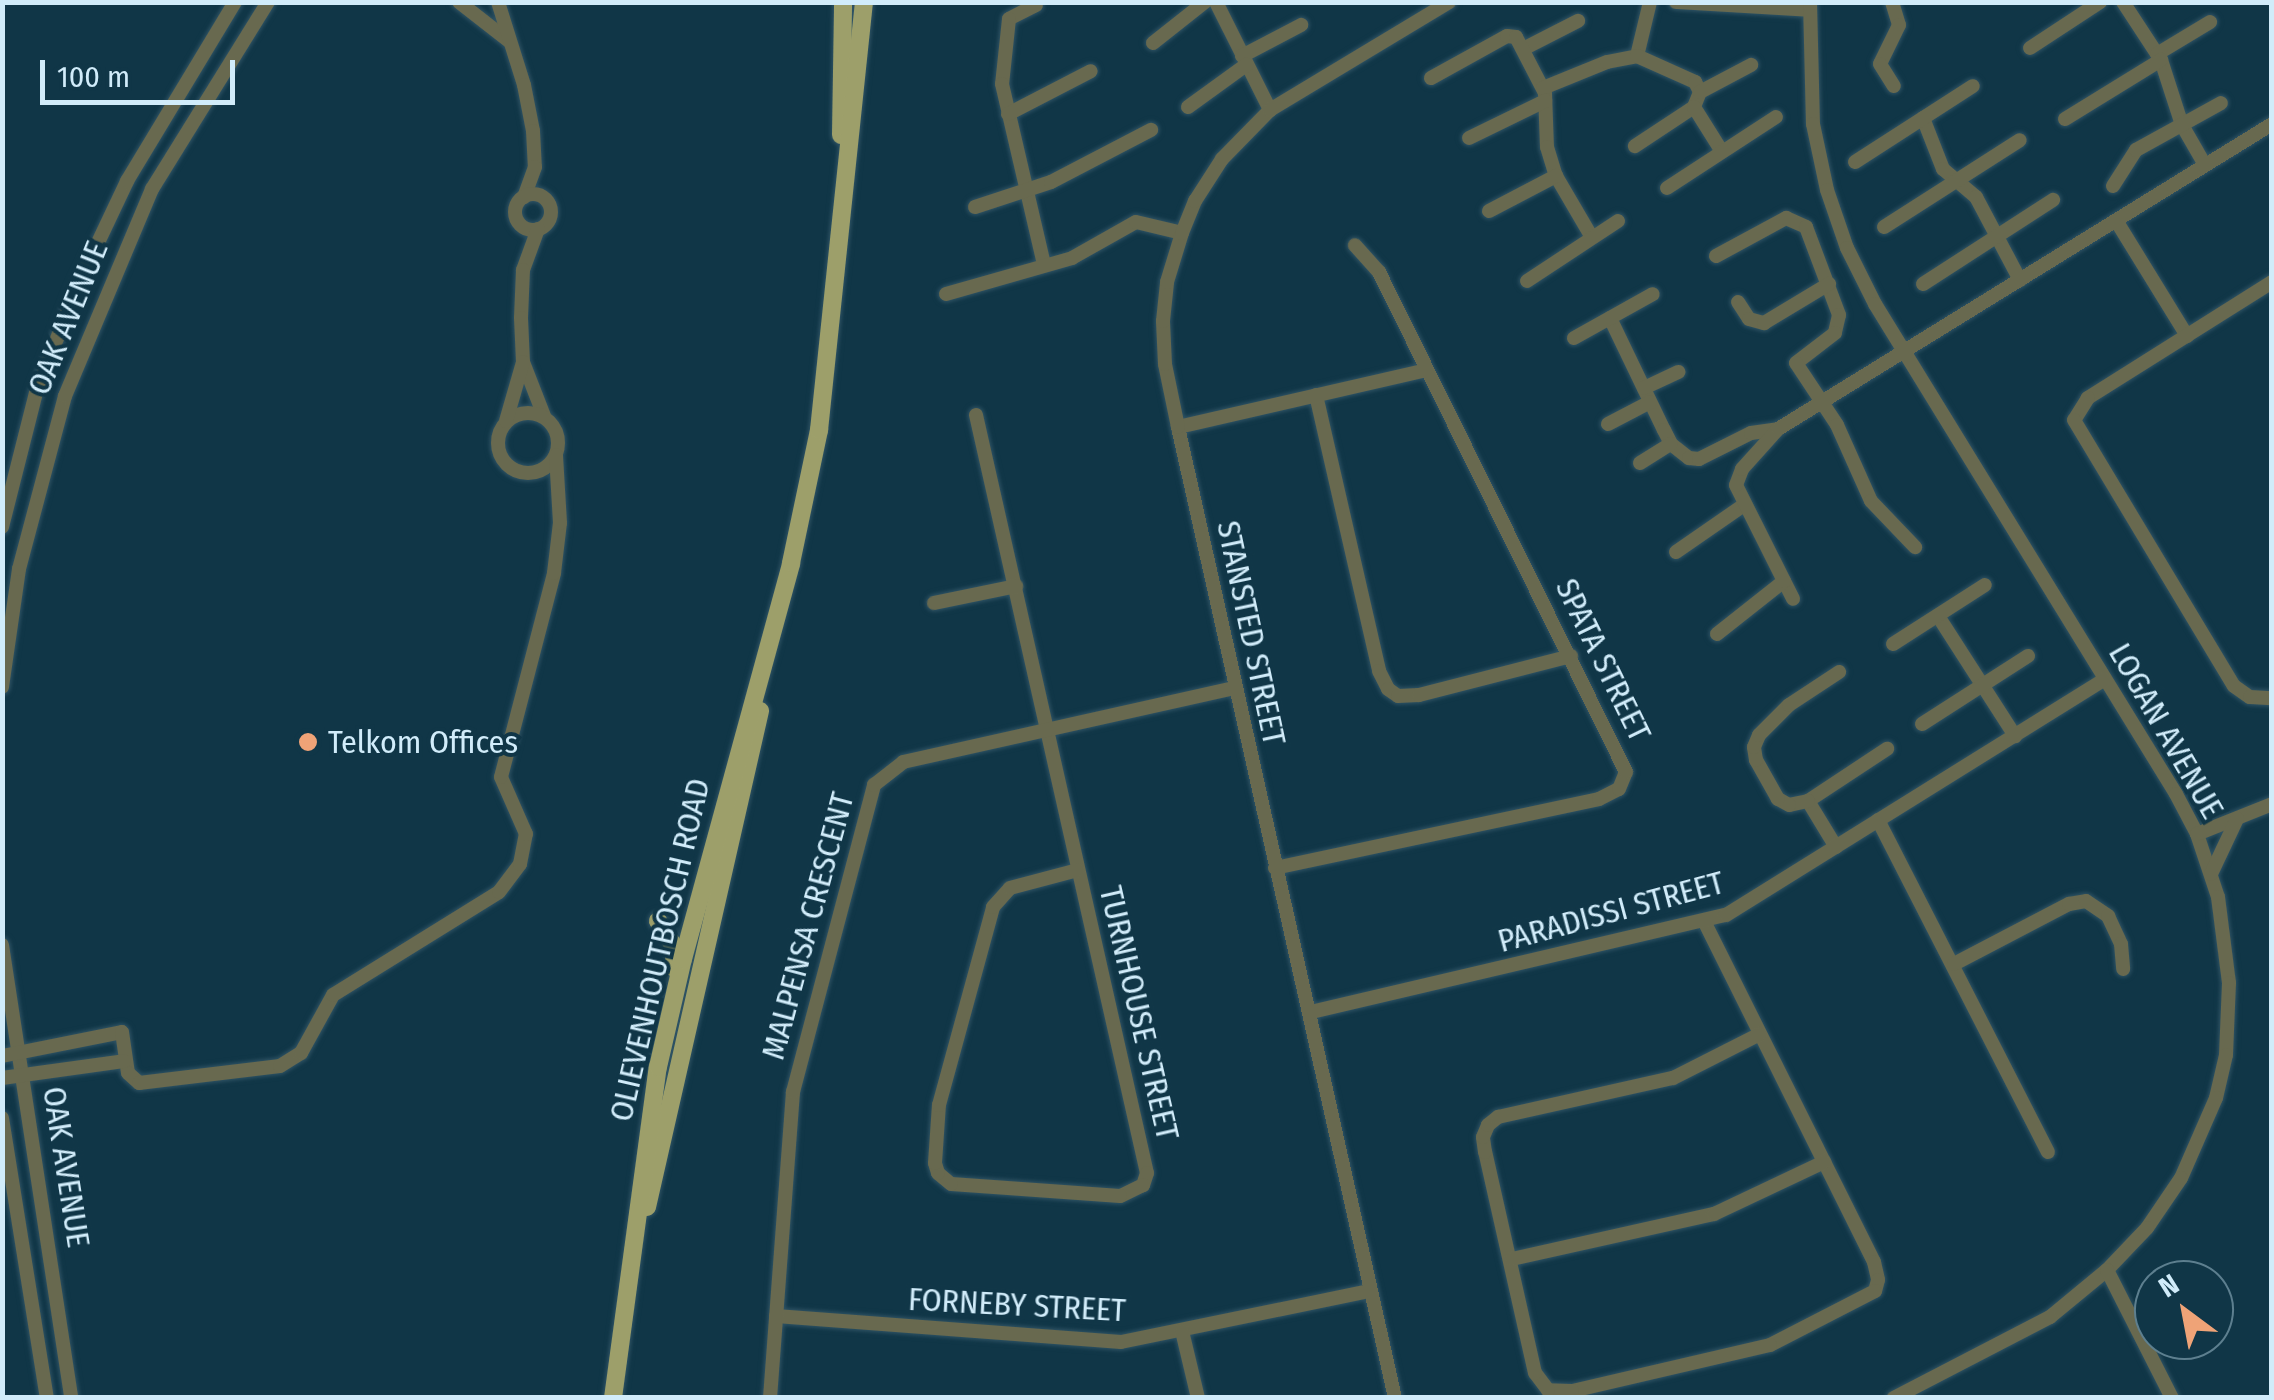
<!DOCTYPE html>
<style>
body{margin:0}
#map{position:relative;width:2274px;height:1400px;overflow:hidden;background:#103647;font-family:"Fira Sans Condensed",sans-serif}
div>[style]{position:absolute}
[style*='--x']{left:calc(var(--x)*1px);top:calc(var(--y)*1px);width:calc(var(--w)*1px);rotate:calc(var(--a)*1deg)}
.roads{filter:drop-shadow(0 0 2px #2f5364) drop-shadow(0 0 2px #2f5364)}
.minor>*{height:14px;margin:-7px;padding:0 7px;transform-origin:7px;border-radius:7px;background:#68694f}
.minor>.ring{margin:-7px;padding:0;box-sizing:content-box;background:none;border:14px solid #68694f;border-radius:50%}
.major>*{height:18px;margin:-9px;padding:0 9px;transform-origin:9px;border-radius:9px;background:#9d9f6a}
.dots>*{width:28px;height:28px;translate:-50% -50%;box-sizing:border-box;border:5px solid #103647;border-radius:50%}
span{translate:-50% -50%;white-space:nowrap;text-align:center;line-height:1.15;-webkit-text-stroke:8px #103647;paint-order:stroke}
.street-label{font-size:32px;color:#d1ecfa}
.poi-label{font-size:32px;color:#d1ecfa}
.left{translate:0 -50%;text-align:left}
.frame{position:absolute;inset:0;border:5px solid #d1ecfa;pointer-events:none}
.north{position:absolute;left:2134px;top:1260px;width:100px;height:100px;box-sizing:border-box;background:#103647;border:2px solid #5d7f8f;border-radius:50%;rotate:328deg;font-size:28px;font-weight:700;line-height:40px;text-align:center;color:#d1ecfa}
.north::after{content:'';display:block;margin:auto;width:35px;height:45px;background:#efa377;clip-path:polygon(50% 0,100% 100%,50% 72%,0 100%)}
.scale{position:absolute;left:40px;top:60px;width:195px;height:45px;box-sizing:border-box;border:5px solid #d1ecfa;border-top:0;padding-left:12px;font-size:30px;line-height:35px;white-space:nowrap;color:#d1ecfa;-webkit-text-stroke:8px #103647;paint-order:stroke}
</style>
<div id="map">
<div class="roads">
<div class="minor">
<i style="--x:459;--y:2;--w:63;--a:38"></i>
<i style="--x:498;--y:2;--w:87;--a:72.6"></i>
<i style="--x:524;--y:85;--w:47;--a:78.9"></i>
<i style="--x:533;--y:131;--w:36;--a:87"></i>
<i style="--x:535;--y:167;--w:32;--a:110"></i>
<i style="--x:1216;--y:2;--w:121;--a:63.4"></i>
<i style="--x:1676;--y:2;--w:134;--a:3.4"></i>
<i style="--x:1810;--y:2;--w:122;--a:88.6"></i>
<i style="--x:1813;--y:124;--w:67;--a:78"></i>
<i style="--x:1827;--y:190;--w:61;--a:71"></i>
<i style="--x:1847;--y:248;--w:63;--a:63.4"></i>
<i style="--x:1875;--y:304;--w:575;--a:58.44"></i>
<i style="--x:2176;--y:794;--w:45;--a:62.3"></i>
<i style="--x:2197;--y:834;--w:66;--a:71.6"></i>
<i style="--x:2218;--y:897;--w:87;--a:82.7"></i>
<i style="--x:2229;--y:983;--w:72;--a:92.4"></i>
<i style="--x:2226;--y:1055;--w:44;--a:103.1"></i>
<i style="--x:2216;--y:1098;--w:87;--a:113.6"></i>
<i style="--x:2181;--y:1178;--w:60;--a:124.2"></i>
<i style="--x:2147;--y:1228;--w:58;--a:133.6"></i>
<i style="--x:2107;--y:1270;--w:74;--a:140.5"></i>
<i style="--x:2050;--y:1317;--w:176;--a:152.6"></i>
<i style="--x:1892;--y:2;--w:24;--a:73"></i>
<i style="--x:1899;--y:25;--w:43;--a:116"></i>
<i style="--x:1880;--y:64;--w:26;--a:58"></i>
<i style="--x:2123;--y:2;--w:69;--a:56.8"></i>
<i style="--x:2161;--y:60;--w:68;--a:72.1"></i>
<i style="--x:2182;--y:125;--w:46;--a:60.1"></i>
<i style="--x:1036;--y:5;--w:30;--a:153"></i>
<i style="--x:1009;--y:19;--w:65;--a:96.1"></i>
<i style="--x:1002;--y:84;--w:186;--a:76.9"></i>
<i style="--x:1153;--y:43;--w:66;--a:-38.3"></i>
<i style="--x:2030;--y:48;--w:84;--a:-33.3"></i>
<i style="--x:1523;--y:49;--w:62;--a:-27"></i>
<i style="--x:2157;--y:54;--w:62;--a:-31.1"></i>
<i style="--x:1242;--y:56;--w:67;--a:-27.7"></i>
<i style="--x:1637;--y:56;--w:56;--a:-76.5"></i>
<i style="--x:1431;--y:78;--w:87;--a:-28.9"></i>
<i style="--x:1507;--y:36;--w:9;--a:6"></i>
<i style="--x:1516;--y:37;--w:63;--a:62.6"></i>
<i style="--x:1545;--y:93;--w:54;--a:87.9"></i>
<i style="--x:1547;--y:147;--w:30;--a:73"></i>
<i style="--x:1556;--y:176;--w:69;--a:59.7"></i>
<i style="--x:1543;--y:88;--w:69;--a:-22.1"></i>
<i style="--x:1607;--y:62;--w:31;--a:-11"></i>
<i style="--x:1637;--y:56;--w:64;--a:24.1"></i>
<i style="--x:1695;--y:82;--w:11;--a:63"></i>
<i style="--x:1700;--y:92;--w:16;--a:112"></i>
<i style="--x:1694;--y:107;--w:71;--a:146.5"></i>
<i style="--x:1700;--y:92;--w:58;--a:-27.9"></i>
<i style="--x:1188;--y:107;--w:72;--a:-35.9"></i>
<i style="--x:1694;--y:107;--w:51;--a:57.9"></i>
<i style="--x:1008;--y:114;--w:93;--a:-27.4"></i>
<i style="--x:1923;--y:118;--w:55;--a:68.6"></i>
<i style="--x:1943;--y:169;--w:43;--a:40.3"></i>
<i style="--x:1976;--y:197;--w:94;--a:62.1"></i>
<i style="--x:2065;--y:119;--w:113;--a:-31.6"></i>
<i style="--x:1469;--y:138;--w:85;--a:-26"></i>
<i style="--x:1855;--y:162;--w:140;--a:-32.8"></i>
<i style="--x:2113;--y:186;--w:43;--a:-57.4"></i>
<i style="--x:2136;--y:150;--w:97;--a:-28.9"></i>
<i style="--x:1667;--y:188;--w:130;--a:-33.1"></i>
<i class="ring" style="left:515px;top:194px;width:22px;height:22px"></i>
<i style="--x:975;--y:207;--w:80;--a:-18.2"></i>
<i style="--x:1051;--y:182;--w:113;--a:-27.5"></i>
<i style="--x:1489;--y:211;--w:76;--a:-27.6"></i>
<i style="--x:2117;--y:222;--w:134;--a:58.4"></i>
<i style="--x:1884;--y:227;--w:161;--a:-32.6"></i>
<i style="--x:538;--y:229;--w:44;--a:110.1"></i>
<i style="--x:523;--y:270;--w:48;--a:92.4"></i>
<i style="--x:521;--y:318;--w:44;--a:87.4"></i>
<i style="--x:523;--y:362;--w:58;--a:68.7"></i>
<i style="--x:1716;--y:256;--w:80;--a:-28.5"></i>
<i style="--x:1786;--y:218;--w:22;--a:24"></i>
<i style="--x:1806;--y:227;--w:94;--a:69.4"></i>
<i style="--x:1839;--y:315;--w:18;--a:103"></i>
<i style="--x:1835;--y:333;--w:49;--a:142.4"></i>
<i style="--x:1796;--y:363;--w:74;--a:56.5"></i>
<i style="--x:1837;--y:425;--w:83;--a:65.9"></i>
<i style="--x:1871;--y:501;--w:64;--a:46.3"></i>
<i style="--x:1527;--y:281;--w:109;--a:-33.4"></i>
<i style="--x:2272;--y:282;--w:218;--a:147.8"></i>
<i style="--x:2088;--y:398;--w:26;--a:122"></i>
<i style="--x:2074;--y:420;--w:310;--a:59"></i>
<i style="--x:2234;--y:686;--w:19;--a:35"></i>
<i style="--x:2250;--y:697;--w:22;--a:3"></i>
<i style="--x:1923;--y:284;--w:155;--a:-32.9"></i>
<i style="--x:946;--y:294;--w:131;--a:-15.9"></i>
<i style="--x:1072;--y:258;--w:73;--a:-29.4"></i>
<i style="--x:1136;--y:222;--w:47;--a:13.4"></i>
<i style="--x:1738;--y:302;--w:20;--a:57"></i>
<i style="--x:1749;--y:319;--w:16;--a:15"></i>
<i style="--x:1764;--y:323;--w:76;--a:-31"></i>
<i style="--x:1610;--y:318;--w:124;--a:64.3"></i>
<i style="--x:1664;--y:430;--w:16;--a:63"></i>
<i style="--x:1671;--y:444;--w:23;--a:38"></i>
<i style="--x:1689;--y:458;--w:10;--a:6"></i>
<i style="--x:1699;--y:459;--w:58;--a:-26.6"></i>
<i style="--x:1751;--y:433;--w:27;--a:-8"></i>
<i style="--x:1574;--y:338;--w:90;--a:-29.1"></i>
<i style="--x:1644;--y:388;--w:38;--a:-25"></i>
<i style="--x:1316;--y:395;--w:283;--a:77.1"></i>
<i style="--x:1379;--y:671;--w:20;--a:63"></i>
<i style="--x:1388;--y:689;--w:12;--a:35"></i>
<i style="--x:1398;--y:696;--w:21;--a:-3"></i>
<i style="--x:1419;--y:695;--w:157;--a:-14.4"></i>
<i class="ring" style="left:498px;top:413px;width:46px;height:46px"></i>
<i style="--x:976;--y:415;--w:777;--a:77.29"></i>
<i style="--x:1147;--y:1173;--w:13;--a:108"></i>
<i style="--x:1143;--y:1185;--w:25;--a:154"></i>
<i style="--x:1120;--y:1196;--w:169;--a:-175.9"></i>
<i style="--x:951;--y:1184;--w:17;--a:-140"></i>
<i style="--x:938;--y:1173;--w:10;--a:-107"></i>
<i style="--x:935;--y:1163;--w:58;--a:-86.1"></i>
<i style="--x:939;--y:1105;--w:205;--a:-74.7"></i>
<i style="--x:993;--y:907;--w:25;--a:-48"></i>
<i style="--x:1010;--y:888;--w:70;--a:-14.8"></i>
<i style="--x:506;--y:421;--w:61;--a:-73.9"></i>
<i style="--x:1608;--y:424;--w:47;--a:-27.6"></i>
<i style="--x:1178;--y:427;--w:255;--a:-12.9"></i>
<i style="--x:1640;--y:463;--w:36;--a:-32"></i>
<i style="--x:2;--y:527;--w:138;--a:-75.8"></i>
<i style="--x:36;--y:393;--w:114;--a:-68.9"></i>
<i style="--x:77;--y:287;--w:117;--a:-64.7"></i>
<i style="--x:127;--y:181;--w:209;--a:-58.9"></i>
<i style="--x:1676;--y:552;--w:83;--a:-34.7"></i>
<i style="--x:1784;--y:581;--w:20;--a:63"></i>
<i style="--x:934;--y:603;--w:84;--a:-11.7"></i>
<i style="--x:1938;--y:616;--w:143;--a:57.3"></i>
<i style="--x:1717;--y:634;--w:85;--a:-38.3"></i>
<i style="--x:1784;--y:581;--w:107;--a:-116.6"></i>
<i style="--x:1736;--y:485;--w:17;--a:-69"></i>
<i style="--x:1742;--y:469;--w:54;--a:-48"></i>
<i style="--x:1778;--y:429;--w:581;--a:-31.69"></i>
<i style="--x:1893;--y:644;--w:109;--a:-32.7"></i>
<i style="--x:2;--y:687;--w:119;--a:-81.8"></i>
<i style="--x:19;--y:569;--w:179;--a:-75.1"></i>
<i style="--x:65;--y:396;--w:225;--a:-67.2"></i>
<i style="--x:152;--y:189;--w:220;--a:-58.2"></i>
<i style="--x:1922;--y:724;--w:126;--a:-32.7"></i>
<i style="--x:1808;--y:801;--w:95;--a:-33.4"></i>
<i style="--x:1878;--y:820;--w:373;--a:62.9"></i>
<i style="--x:2197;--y:834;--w:81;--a:-21.8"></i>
<i style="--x:1836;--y:847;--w:54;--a:-121.3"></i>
<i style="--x:1808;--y:801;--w:19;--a:168"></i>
<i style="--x:1789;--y:805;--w:13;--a:-151"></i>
<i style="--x:1778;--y:799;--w:45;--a:-119.4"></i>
<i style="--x:1756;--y:760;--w:13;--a:-99"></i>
<i style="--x:1754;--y:747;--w:13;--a:-67"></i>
<i style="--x:1759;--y:735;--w:42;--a:-45"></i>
<i style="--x:1789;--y:705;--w:60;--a:-33.4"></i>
<i style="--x:1275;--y:868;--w:331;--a:-12"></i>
<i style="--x:1599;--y:799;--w:22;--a:-27"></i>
<i style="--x:1619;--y:789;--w:18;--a:-68"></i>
<i style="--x:1626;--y:772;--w:558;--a:-116.29"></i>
<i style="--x:1379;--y:272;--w:36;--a:-132"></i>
<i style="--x:2211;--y:874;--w:61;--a:-64.7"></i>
<i style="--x:1705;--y:923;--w:379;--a:63.5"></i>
<i style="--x:1874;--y:1262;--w:18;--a:77"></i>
<i style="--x:1878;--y:1280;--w:11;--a:105"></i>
<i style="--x:1875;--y:1291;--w:118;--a:152.8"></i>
<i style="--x:1770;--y:1345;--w:203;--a:166.9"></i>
<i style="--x:1572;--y:1391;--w:24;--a:-178"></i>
<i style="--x:1548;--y:1390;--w:21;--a:-127"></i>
<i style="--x:1535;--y:1373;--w:227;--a:-102.7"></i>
<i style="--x:1485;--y:1152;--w:15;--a:-98"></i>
<i style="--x:1483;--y:1137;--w:13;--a:-67"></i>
<i style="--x:1488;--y:1125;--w:13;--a:-39"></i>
<i style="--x:1498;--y:1117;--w:179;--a:-12.6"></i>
<i style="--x:1673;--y:1078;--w:97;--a:-26.8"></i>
<i style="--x:2;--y:945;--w:458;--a:81.3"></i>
<i style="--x:1954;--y:964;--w:130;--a:-27.6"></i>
<i style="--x:2069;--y:904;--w:17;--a:-10"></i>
<i style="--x:2086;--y:901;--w:27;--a:34"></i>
<i style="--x:2108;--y:916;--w:31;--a:65"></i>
<i style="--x:2121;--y:944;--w:25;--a:85"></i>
<i style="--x:1311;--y:1012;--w:426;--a:-13.2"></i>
<i style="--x:1726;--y:915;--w:446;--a:-31.9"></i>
<i style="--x:2;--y:1056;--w:122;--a:-11.3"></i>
<i style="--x:122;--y:1032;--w:41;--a:81.7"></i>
<i style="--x:128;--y:1073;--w:15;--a:42"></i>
<i style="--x:139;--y:1083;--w:142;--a:-6.9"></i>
<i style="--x:280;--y:1066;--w:25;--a:-32"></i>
<i style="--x:301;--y:1053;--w:66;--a:-61.1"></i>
<i style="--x:333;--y:995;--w:195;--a:-31.8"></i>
<i style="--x:499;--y:892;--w:35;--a:-53"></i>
<i style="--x:520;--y:864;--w:31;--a:-79"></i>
<i style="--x:526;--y:834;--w:62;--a:-113.7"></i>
<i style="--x:501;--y:777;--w:211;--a:-75.4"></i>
<i style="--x:554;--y:573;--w:50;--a:-83.2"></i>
<i style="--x:560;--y:523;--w:68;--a:-93.4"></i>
<i style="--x:2;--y:1078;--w:123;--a:-7.9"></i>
<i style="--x:2;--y:1118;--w:284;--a:80.9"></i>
<i style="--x:1512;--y:1259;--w:207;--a:-12.6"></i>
<i style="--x:1714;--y:1214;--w:122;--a:-25.3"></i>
<i style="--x:2107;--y:1270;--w:144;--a:63.1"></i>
<i style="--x:776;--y:1316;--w:346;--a:4.3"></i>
<i style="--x:1121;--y:1342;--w:254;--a:-11.6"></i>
<i style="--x:1182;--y:1331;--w:69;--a:76.6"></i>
<i style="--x:770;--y:1398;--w:307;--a:-85.7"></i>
<i style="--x:793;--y:1092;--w:318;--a:-75.2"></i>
<i style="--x:874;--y:785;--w:37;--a:-38"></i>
<i style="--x:903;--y:762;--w:340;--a:-12.6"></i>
<i style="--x:1395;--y:1398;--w:995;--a:-102.6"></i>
<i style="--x:1178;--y:427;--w:64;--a:-101.7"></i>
<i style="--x:1165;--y:364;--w:43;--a:-92.7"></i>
<i style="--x:1163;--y:321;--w:39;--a:-84"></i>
<i style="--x:1167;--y:282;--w:51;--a:-73"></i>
<i style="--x:1182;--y:233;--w:35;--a:-68"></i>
<i style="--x:1195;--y:201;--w:50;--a:-57.3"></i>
<i style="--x:1222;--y:159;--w:69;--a:-45.6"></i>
<i style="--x:1270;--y:110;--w:209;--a:-31.1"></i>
</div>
<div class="major">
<i style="--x:841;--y:135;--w:133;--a:-89.1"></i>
<i style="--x:658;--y:921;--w:31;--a:58"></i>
<i style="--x:674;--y:947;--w:21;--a:90"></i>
<i style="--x:647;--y:1207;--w:509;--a:-77.17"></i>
<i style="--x:613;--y:1398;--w:334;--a:-82.3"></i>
<i style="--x:658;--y:1067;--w:111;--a:-77"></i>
<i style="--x:683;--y:959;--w:410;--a:-74.7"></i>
<i style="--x:791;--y:563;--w:136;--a:-78.1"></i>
<i style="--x:819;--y:430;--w:430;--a:-84"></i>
</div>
</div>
<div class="dots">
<i style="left:308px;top:742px;background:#efa377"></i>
</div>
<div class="street-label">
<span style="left:68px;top:318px;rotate:-68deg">OAK AVENUE</span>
<span style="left:1251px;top:633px;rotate:78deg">STANSTED STREET</span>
<span style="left:1603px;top:660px;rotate:64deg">SPATA STREET</span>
<span style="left:2166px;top:731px;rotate:60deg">LOGAN AVENUE</span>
<span style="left:1611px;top:912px;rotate:-15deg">PARADISSI STREET</span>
<span style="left:808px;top:926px;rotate:-75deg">MALPENSA CRESCENT</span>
<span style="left:660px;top:950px;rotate:-77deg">OLIEVENHOUTBOSCH ROAD</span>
<span style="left:1139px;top:1013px;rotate:77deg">TURNHOUSE STREET</span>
<span style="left:66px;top:1167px;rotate:81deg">OAK AVENUE</span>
<span style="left:1017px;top:1305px;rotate:3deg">FORNEBY STREET</span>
</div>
<div class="poi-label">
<span class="left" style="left:328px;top:742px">Telkom Offices</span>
</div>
<div class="frame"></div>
<div class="north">N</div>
<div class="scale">100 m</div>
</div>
